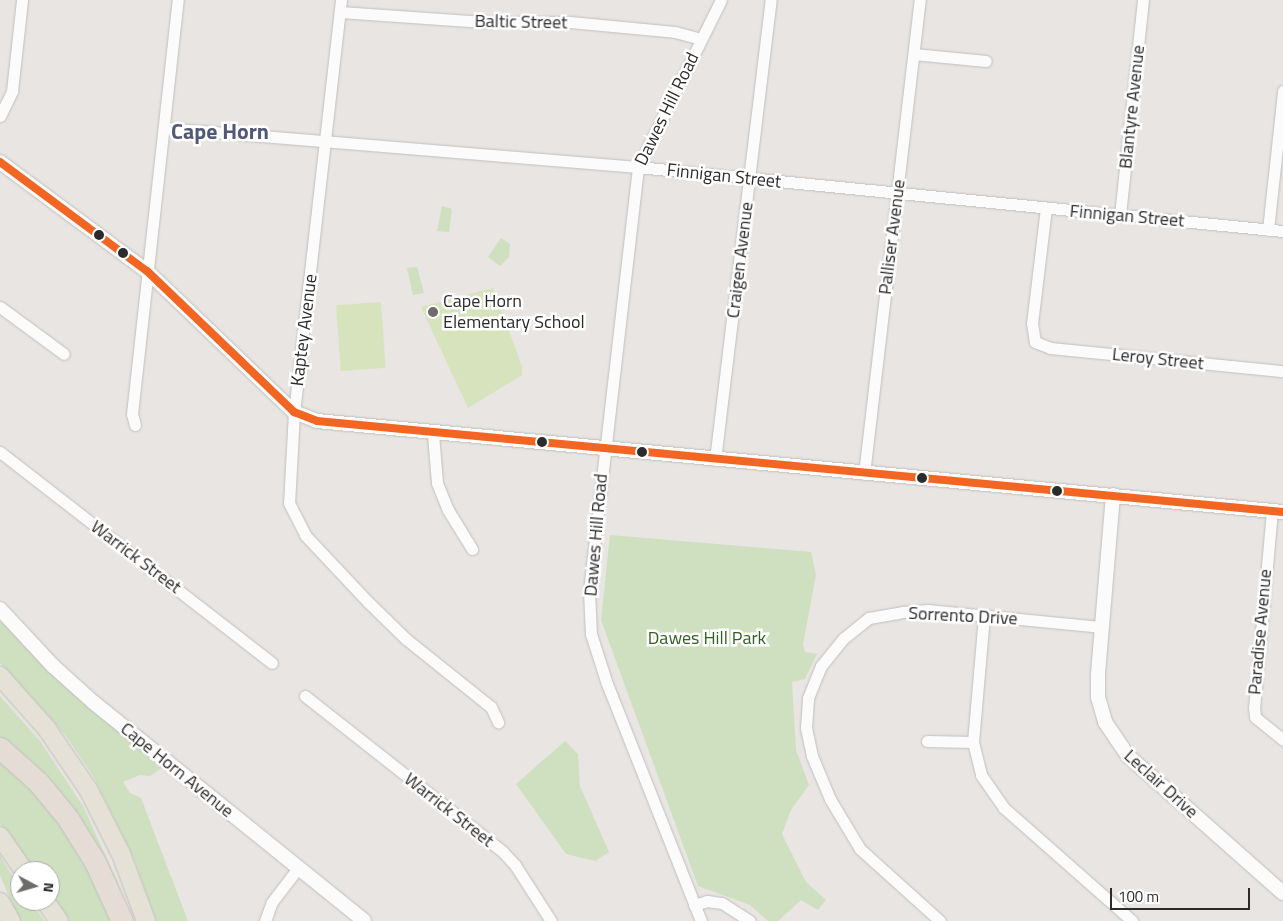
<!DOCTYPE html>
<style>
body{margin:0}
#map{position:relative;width:1283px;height:921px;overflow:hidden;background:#e8e5e2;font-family:"Titillium Web",sans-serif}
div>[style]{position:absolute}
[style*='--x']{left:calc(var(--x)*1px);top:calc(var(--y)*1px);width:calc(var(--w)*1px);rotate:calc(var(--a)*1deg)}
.green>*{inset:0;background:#cee0bf}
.pitch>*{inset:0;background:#d6e3bd;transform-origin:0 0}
.roads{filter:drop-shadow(0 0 1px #c1c0c0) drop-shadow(0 0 1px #c1c0c0)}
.minor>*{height:11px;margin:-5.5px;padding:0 5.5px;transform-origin:5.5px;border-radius:5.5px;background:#fcfbfb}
.tertiary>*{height:14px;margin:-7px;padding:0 7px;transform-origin:7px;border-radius:7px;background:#fcfbfb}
.primary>*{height:18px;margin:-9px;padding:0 9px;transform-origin:9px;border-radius:9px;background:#e5e1d6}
.motorway>*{height:21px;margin:-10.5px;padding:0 10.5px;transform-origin:10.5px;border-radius:10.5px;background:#e6dcd6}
.bus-1>*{height:8px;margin:-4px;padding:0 4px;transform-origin:4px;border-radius:4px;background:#f26522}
.dots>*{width:14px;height:14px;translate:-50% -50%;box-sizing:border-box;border:2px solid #fff;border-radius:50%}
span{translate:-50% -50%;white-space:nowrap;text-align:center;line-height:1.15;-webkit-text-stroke:5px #fff;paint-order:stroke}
.street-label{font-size:18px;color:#2b2b2b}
.poi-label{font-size:18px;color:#2b2b2b}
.left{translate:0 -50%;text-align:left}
.park-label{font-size:18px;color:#336023}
.district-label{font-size:22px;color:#515977;font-weight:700}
.north{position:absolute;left:10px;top:861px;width:50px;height:50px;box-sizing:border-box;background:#fff;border:1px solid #aaa;border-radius:50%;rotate:96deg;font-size:14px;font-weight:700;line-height:20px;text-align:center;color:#2b2b2b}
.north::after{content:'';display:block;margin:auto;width:18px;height:22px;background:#6d6c6b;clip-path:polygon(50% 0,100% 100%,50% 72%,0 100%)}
.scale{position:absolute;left:1110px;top:888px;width:140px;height:22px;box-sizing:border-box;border:2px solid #2b2b2b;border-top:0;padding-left:6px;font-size:15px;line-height:18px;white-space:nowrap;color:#2b2b2b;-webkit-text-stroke:4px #fff;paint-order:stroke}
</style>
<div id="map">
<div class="green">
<i style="clip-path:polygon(442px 206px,452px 209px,449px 232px,437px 231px)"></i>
<i style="clip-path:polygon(501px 238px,510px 244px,509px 257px,500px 266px,488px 257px)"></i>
<i style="clip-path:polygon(417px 267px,424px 293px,413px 295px,407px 268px)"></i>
<i style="clip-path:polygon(610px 535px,811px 552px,816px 575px,803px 644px,805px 652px,817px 654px,805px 679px,792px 682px,796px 750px,809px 785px,791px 810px,782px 834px,806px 882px,826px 900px,818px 910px,801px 900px,778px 921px,768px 921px,750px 905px,698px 886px,601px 620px)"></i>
<i style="clip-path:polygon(0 621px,163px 767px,150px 776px,140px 775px,123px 782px,130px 793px,141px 798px,188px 921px,156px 921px,134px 859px,93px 776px,66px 736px,0 663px)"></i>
<i style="clip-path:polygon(0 696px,40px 741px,83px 806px,122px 892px,37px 768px,0 737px)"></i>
<i style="clip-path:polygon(565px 741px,578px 754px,580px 786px,609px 852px,595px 861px,566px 854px,516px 784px)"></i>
<i style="clip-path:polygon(0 760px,22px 778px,70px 837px,114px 921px,67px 921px,50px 896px,50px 871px,32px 871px,0 824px)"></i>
<i style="clip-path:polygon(0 855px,20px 890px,20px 901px,29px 901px,45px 921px,19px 921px,0 875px)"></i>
</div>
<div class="pitch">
<i style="clip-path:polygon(493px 288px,522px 366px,522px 375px,468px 408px,421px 307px)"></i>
<i style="left:381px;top:302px;width:66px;height:45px;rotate:86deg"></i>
</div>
<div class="roads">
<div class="minor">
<i style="--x:341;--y:0;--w:415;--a:96.5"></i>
<i style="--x:294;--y:412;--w:91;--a:93.1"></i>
<i style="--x:289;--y:503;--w:36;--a:63"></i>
<i style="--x:305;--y:535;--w:92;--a:46.8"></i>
<i style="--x:368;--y:602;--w:53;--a:44.2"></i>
<i style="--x:406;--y:639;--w:109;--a:38.7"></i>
<i style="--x:491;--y:707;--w:17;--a:65"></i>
<i style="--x:340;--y:12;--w:144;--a:4"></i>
<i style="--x:484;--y:22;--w:86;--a:0"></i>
<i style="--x:570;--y:22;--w:105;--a:5.4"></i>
<i style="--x:675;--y:32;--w:27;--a:15"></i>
<i style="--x:914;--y:54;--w:72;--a:5.6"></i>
<i style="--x:0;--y:116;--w:28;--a:-64"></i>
<i style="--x:12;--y:91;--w:92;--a:-83.7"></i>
<i style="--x:164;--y:128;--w:476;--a:4.7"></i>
<i style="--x:638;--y:167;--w:648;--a:5.67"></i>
<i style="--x:1046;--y:208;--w:116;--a:96.9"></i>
<i style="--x:1032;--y:323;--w:19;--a:81"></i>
<i style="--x:1035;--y:342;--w:17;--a:21"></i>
<i style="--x:1051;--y:348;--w:233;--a:5.7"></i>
<i style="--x:1120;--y:215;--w:216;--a:-83.9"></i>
<i style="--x:1268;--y:230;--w:140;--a:-83.8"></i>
<i style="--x:0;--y:307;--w:79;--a:36.3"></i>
<i style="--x:135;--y:425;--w:11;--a:-105"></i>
<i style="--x:132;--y:414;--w:417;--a:-83.7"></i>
<i style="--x:433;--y:434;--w:49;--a:85.3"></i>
<i style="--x:437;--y:483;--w:29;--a:68"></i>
<i style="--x:448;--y:510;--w:46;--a:58.4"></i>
<i style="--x:0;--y:452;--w:344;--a:37.8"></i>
<i style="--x:715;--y:460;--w:463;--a:-83.1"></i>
<i style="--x:864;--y:474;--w:477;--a:-83.3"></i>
<i style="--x:1272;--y:511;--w:197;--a:95.2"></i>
<i style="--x:1254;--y:707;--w:10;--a:84"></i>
<i style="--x:1255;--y:717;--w:36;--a:39"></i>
<i style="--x:984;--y:616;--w:126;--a:95"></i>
<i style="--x:973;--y:742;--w:34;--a:76"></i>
<i style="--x:981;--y:775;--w:40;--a:55.1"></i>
<i style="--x:1004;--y:808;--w:171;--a:41.4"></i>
<i style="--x:305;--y:696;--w:252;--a:38.2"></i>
<i style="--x:503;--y:852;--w:18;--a:47"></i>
<i style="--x:515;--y:865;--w:67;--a:57.3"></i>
<i style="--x:927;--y:741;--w:46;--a:1.2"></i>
<i style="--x:694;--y:905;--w:14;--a:-17"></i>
<i style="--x:707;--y:901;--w:15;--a:8"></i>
<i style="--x:722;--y:903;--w:33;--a:33"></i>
<i style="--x:265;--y:921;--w:20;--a:-70"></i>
<i style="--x:272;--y:902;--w:43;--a:-52.6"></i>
<i style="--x:701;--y:921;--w:255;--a:-111.6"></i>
<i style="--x:607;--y:684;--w:52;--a:-107.7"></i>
<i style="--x:591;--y:634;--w:43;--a:-92.7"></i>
<i style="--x:589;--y:591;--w:427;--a:-83.4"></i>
<i style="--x:638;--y:167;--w:186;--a:-63.6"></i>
<i style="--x:940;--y:921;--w:108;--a:-138"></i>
<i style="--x:860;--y:849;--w:58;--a:-121"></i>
<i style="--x:830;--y:799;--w:47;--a:-112.7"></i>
<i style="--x:812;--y:756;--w:29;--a:-102"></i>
<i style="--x:806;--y:728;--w:30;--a:-86"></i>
<i style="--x:808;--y:698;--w:35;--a:-68"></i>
<i style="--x:821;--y:666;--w:36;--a:-51"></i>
<i style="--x:844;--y:638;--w:32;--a:-39"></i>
<i style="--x:869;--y:618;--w:36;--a:-10"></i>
<i style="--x:904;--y:612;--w:24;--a:-5"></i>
<i style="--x:928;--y:610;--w:175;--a:5.6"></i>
</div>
<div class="tertiary">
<i style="--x:0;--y:162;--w:183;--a:36.6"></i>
<i style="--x:147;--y:271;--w:204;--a:43.8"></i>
<i style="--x:294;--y:412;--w:25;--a:21"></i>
<i style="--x:317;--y:421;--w:970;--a:5.38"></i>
<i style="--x:1113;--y:495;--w:181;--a:94.8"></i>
<i style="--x:1098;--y:675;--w:22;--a:90"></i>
<i style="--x:1098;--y:697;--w:26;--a:74"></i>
<i style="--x:1105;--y:722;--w:41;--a:55.9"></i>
<i style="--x:1128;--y:756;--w:207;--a:41.5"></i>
<i style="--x:0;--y:609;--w:78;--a:47.1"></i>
<i style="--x:53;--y:666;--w:54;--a:42"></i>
<i style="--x:93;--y:702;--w:348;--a:38.9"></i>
</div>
<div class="primary">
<i style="--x:0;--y:676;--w:71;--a:48.4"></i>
<i style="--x:47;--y:729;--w:73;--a:55.7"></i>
<i style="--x:88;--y:789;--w:73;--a:63.1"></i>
<i style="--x:121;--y:854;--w:72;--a:69.5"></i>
<i style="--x:0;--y:836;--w:42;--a:55.6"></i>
<i style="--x:45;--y:901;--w:24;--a:55"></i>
<i style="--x:0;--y:902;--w:22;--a:60"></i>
</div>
<div class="motorway">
<i style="--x:0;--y:748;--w:51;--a:41.8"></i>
<i style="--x:38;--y:782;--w:45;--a:50.4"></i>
<i style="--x:67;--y:817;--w:53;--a:58.1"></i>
<i style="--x:95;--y:862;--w:65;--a:65.4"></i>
</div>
</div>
<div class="bus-1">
<i style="--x:0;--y:162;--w:183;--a:36.6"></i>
<i style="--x:147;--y:271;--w:204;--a:43.8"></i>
<i style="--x:294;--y:412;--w:25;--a:21"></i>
<i style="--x:317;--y:421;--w:970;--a:5.38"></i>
</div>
<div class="dots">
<i style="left:99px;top:235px;background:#2b2b2b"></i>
<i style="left:123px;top:253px;background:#2b2b2b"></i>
<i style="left:433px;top:312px;background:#6d6c6b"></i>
<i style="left:542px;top:442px;background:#2b2b2b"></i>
<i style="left:642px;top:452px;background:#2b2b2b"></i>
<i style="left:922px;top:478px;background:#2b2b2b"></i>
<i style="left:1057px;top:491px;background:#2b2b2b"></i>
</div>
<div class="street-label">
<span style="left:521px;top:22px;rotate:1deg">Baltic Street</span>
<span style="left:1132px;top:107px;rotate:-84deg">Blantyre Avenue</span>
<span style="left:667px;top:109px;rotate:-64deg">Dawes Hill Road</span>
<span style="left:724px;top:176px;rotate:6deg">Finnigan Street</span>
<span style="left:1127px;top:216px;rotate:5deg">Finnigan Street</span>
<span style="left:892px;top:237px;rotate:-83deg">Palliser Avenue</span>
<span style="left:740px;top:260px;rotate:-83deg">Craigen Avenue</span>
<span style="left:304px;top:330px;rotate:-83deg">Kaptey Avenue</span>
<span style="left:1158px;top:359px;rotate:6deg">Leroy Street</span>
<span style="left:596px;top:535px;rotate:-85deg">Dawes Hill Road</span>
<span style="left:136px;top:557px;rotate:37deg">Warrick Street</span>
<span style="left:963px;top:616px;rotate:3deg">Sorrento Drive</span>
<span style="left:1260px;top:632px;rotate:-85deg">Paradise Avenue</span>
<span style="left:177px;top:770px;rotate:39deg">Cape Horn Avenue</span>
<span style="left:1161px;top:784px;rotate:42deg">Leclair Drive</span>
<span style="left:449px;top:810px;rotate:38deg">Warrick Street</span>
</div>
<div class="poi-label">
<span class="left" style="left:443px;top:312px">Cape Horn<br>Elementary School</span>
</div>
<div class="park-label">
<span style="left:707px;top:638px">Dawes Hill Park</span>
</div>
<div class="district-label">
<span style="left:220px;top:132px">Cape Horn</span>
</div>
<div class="north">N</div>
<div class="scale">100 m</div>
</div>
